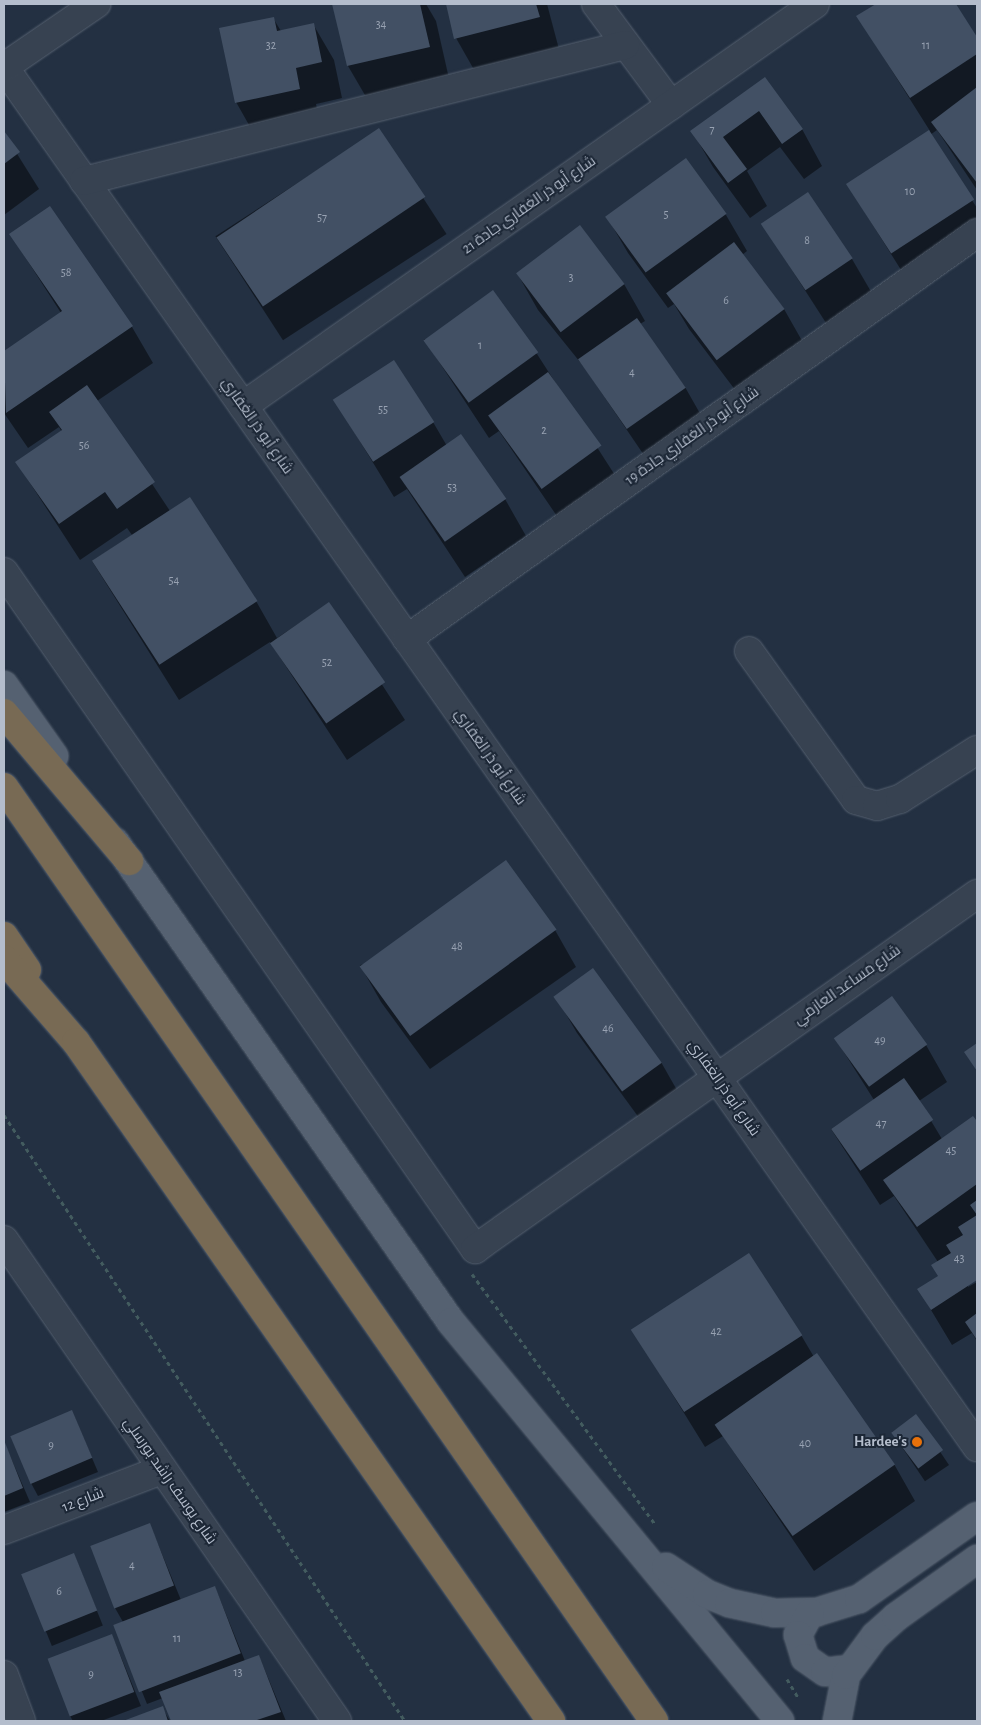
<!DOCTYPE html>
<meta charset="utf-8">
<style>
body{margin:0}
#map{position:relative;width:981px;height:1725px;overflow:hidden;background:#233042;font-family:"Alegreya Sans",Cairo,sans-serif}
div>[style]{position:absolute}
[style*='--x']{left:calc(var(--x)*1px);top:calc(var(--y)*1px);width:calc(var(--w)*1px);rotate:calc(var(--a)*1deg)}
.shadow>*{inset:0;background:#0007;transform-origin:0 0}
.building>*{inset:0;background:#425064;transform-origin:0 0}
.path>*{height:3px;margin-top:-1.5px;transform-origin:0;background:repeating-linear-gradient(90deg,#435c5f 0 4px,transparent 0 8px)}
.roads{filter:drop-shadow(0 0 1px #55606f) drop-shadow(0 0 1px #55606f)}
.minor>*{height:28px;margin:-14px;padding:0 14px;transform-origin:14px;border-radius:14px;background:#374251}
.major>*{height:28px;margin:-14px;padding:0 14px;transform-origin:14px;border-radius:14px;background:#556171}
.highway>*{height:28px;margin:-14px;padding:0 14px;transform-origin:14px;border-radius:14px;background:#786a54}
.dots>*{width:14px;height:14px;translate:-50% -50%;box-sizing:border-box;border:2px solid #1c2736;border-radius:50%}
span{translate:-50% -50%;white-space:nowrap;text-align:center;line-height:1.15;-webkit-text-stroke:4px #1c2736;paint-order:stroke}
.number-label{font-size:12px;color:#98a2b2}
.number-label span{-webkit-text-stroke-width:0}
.street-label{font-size:15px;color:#b4bdcc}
.poi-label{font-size:15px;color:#b4bdcc;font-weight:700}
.right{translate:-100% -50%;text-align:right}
.frame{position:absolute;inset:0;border:5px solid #b4bdcc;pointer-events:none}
</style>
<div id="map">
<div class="shadow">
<i style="clip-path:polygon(334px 4px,426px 4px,436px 21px,450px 83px,369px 102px,348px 66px)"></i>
<i style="clip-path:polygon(447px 4px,547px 4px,560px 53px,477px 75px,456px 38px)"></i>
<i style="clip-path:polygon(878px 4px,954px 4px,977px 39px,977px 190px,937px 130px,930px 135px,977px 208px,977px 248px,913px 289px,847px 184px,930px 131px,858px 17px)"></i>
<i style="clip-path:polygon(273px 18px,281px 31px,313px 24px,334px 60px,342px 98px,316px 104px,320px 125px,257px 139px,236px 102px)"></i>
<i style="clip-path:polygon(765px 79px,802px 129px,822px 166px,804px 179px,780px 147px,747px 171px,767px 206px,750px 218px,713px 167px,692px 131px)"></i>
<i style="left:379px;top:130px;width:124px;height:195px;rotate:57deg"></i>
<i style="clip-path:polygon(4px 133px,39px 189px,4px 215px)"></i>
<i style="clip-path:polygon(685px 160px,726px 215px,747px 251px,742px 255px,784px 309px,805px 346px,739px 395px,689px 329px,674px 304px,668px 308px,628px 253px,607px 217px)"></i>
<i style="clip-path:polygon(763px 225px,852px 259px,873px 295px,828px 326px)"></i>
<i style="clip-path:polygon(11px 235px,132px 327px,153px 363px,97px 401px,170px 511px,256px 601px,277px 638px,329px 603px,405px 720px,347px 760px,270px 642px,179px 700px,92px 561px,132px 535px,127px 528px,80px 560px,17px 463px,62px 432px,59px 427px,28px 448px,4px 413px,4px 352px,61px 313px)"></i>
<i style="clip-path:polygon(517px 273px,624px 284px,645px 321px,640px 324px,685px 387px,706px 424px,650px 464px,584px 367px,538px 310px)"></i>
<i style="clip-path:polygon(424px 339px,537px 354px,620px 483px,563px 525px,499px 431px,489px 438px)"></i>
<i style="clip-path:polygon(334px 399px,433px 422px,447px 446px,505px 499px,526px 536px,465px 577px,407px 489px,394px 497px)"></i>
<i style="clip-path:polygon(555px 930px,576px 967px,430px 1069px,381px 1002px,360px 965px)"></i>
<i style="clip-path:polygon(556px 997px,661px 1062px,682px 1099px,645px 1126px,577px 1033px)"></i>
<i style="clip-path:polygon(835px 1038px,926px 1045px,947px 1082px,919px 1101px,942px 1139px,973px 1117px,977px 1123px,977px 1279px,968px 1284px,968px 1287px,977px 1282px,977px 1341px,972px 1333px,952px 1345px,919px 1290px,939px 1277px,938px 1262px,894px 1196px,880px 1205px,831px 1129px,874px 1100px)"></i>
<i style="clip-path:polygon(632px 1329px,801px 1335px,814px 1357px,894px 1464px,915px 1501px,814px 1571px,723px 1436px,705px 1447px)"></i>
<i style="clip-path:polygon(72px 1411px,98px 1472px,38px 1496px,31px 1483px)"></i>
<i style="left:916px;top:1416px;width:59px;height:29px;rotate:56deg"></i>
<i style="clip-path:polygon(4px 1442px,30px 1502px,4px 1512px)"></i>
<i style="clip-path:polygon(150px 1525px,181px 1600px,215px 1587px,245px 1661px,259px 1656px,286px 1721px,172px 1721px,163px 1698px,147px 1704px,115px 1625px,123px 1622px,115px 1608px)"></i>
<i style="left:74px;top:1554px;width:77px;height:55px;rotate:68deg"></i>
<i style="clip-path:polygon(112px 1635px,141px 1706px,101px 1721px,73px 1721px,70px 1716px)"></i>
<i style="clip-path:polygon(162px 1708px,170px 1721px,126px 1721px)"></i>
</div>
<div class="building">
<i style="clip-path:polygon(332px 4px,420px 4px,430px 47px,347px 66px)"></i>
<i style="clip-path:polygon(446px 4px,536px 4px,540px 17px,454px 39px)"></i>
<i style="clip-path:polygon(876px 4px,956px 4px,977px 37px,977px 54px,910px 98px,856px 16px)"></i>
<i style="clip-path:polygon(274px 17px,277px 31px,314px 23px,322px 62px,296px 68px,300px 89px,235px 103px,219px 28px)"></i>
<i style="clip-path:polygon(765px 77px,803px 129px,782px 144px,759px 111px,723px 137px,747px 169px,728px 183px,690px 131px)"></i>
<i style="clip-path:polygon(977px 87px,977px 183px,931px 122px)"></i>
<i style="left:379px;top:128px;width:83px;height:196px;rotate:56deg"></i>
<i style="left:929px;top:130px;width:83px;height:99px;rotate:57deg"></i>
<i style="clip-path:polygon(4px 131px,20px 152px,4px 164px)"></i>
<i style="left:686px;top:158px;width:69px;height:100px;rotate:54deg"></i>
<i style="left:808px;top:192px;width:80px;height:57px;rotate:56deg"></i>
<i style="clip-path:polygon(50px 206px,133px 326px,6px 413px,4px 351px,62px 311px,9px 234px)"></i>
<i style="left:580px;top:225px;width:74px;height:80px;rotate:53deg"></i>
<i style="left:734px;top:242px;width:84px;height:85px;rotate:53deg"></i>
<i style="left:493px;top:290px;width:77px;height:86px;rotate:54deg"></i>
<i style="left:637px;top:318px;width:85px;height:72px;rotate:55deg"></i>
<i style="left:394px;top:360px;width:74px;height:73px;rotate:57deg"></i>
<i style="left:548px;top:372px;width:91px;height:74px;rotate:54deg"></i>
<i style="clip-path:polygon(87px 385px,155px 482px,117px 509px,105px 492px,59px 524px,15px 462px,62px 430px,49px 412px)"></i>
<i style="left:461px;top:434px;width:79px;height:75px;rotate:55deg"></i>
<i style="left:190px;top:497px;width:124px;height:117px;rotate:57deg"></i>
<i style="left:329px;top:602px;width:98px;height:72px;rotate:55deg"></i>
<i style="left:506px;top:860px;width:86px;height:181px;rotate:54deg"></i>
<i style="left:593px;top:968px;width:117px;height:49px;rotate:54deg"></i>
<i style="left:892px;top:996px;width:60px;height:72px;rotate:54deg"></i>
<i style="clip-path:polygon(977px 1043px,977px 1071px,964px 1052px)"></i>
<i style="left:904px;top:1078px;width:51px;height:89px;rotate:55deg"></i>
<i style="clip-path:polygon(973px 1116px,977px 1121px,977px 1184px,917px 1227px,883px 1180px)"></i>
<i style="clip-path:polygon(977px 1200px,977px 1280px,931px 1310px,917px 1289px,938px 1276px,931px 1265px,951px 1253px,946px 1245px,963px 1235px,958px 1227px,977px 1215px,970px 1205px)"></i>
<i style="left:749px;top:1253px;width:98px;height:141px;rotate:57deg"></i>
<i style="clip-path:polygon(977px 1313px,977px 1340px,965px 1322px)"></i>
<i style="left:817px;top:1353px;width:136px;height:125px;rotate:55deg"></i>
<i style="left:72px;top:1410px;width:52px;height:67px;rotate:67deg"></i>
<i style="left:916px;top:1414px;width:45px;height:31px;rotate:53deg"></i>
<i style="clip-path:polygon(4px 1440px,23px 1488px,4px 1496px)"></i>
<i style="left:150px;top:1523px;width:67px;height:64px;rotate:69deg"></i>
<i style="left:74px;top:1553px;width:62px;height:57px;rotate:68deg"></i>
<i style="left:215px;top:1586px;width:72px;height:109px;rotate:69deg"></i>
<i style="left:112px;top:1634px;width:62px;height:69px;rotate:69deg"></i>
<i style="clip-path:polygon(259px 1655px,281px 1712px,254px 1721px,171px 1721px,159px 1692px)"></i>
<i style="clip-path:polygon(163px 1706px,168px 1721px,123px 1721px)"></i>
</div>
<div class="path">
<i style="--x:4;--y:1115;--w:727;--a:56.51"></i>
<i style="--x:472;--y:1274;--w:310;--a:53.8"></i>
<i style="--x:787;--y:1679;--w:21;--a:59"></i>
</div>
<div class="roads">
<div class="minor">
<i style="--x:596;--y:4;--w:126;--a:53.4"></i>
<i style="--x:4;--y:67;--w:1689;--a:54.81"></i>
<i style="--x:4;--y:67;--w:112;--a:-34.4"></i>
<i style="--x:84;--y:181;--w:558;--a:-14.11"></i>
<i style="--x:243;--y:406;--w:699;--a:-35.1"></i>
<i style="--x:4;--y:572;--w:825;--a:55.17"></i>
<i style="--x:475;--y:1249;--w:615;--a:-35.27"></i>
<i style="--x:407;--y:639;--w:700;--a:-35.46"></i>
<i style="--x:749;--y:651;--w:183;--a:54.3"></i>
<i style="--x:856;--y:800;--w:22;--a:16"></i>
<i style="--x:877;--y:806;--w:24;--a:-17"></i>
<i style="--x:900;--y:799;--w:91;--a:-32.5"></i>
<i style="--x:4;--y:1240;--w:585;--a:55.3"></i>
<i style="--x:4;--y:1530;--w:168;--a:-20.9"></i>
<i style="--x:4;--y:1675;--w:49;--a:69.7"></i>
</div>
<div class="major">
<i style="--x:4;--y:685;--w:87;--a:54.8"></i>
<i style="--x:115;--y:842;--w:586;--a:55.01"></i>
<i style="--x:451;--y:1322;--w:517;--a:50.49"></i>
<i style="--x:666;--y:1567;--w:49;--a:33.4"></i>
<i style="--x:707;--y:1594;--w:24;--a:22"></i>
<i style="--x:729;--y:1603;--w:47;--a:12.3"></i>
<i style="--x:775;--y:1613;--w:42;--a:-1.4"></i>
<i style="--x:817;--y:1612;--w:44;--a:-17.2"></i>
<i style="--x:859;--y:1599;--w:144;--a:-35.1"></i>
<i style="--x:810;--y:1613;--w:25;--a:119"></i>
<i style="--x:798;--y:1635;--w:24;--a:73"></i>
<i style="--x:805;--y:1658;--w:24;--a:35"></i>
<i style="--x:825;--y:1672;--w:24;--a:-7"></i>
<i style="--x:837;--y:1721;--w:47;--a:-78.9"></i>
<i style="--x:846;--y:1675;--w:49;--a:-53.4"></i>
<i style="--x:875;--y:1636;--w:28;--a:-42"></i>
<i style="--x:896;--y:1617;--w:100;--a:-35.6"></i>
</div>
<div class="highway">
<i style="--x:4;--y:713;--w:194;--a:49.8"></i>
<i style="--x:4;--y:787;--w:1138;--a:55.16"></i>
<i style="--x:4;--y:936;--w:41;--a:55.9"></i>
<i style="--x:4;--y:959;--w:110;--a:49.1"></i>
<i style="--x:76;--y:1042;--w:829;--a:55.02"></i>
</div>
</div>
<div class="dots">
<i style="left:917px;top:1442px;background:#e8710a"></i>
</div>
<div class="number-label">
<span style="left:381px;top:25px">34</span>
<span style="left:271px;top:46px">32</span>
<span style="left:926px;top:46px">11</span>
<span style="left:712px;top:130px">7</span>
<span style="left:910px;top:192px">10</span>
<span style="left:666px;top:215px">5</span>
<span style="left:322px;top:218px">57</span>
<span style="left:807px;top:241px">8</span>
<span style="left:66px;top:273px">58</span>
<span style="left:571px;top:278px">3</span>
<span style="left:726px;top:301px">6</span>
<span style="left:480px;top:346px">1</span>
<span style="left:632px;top:373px">4</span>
<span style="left:383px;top:410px">55</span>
<span style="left:544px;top:431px">2</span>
<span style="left:84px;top:446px">56</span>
<span style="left:452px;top:488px">53</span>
<span style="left:174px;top:581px">54</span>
<span style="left:327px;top:663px">52</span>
<span style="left:457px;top:947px">48</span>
<span style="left:608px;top:1029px">46</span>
<span style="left:880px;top:1041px">49</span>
<span style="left:881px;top:1124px">47</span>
<span style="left:951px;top:1151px">45</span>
<span style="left:959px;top:1259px">43</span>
<span style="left:716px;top:1332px">42</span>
<span style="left:805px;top:1444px">40</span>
<span style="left:51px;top:1446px">9</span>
<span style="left:132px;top:1566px">4</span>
<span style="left:59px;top:1592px">6</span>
<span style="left:177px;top:1639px">11</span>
<span style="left:238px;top:1673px">13</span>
<span style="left:91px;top:1675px">9</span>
</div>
<div class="street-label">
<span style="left:529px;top:205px;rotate:-35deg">شارع أبو ذر الغفاري جادة 21</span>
<span style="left:257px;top:426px;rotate:55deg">شارع أبو ذر الغفاري</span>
<span style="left:692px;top:436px;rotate:-35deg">شارع أبو ذر الغفاري جادة 19</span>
<span style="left:490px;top:757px;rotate:55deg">شارع أبو ذر الغفاري</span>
<span style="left:847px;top:985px;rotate:-35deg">شارع مساعد العازمي</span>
<span style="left:724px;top:1088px;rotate:55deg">شارع أبو ذر الغفاري</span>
<span style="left:170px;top:1481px;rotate:55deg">شارع يوسف راشد بورسلي</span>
<span style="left:83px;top:1500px;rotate:-21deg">شارع 12</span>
</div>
<div class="poi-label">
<span class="right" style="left:907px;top:1442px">Hardee's</span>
</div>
<div class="frame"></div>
</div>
